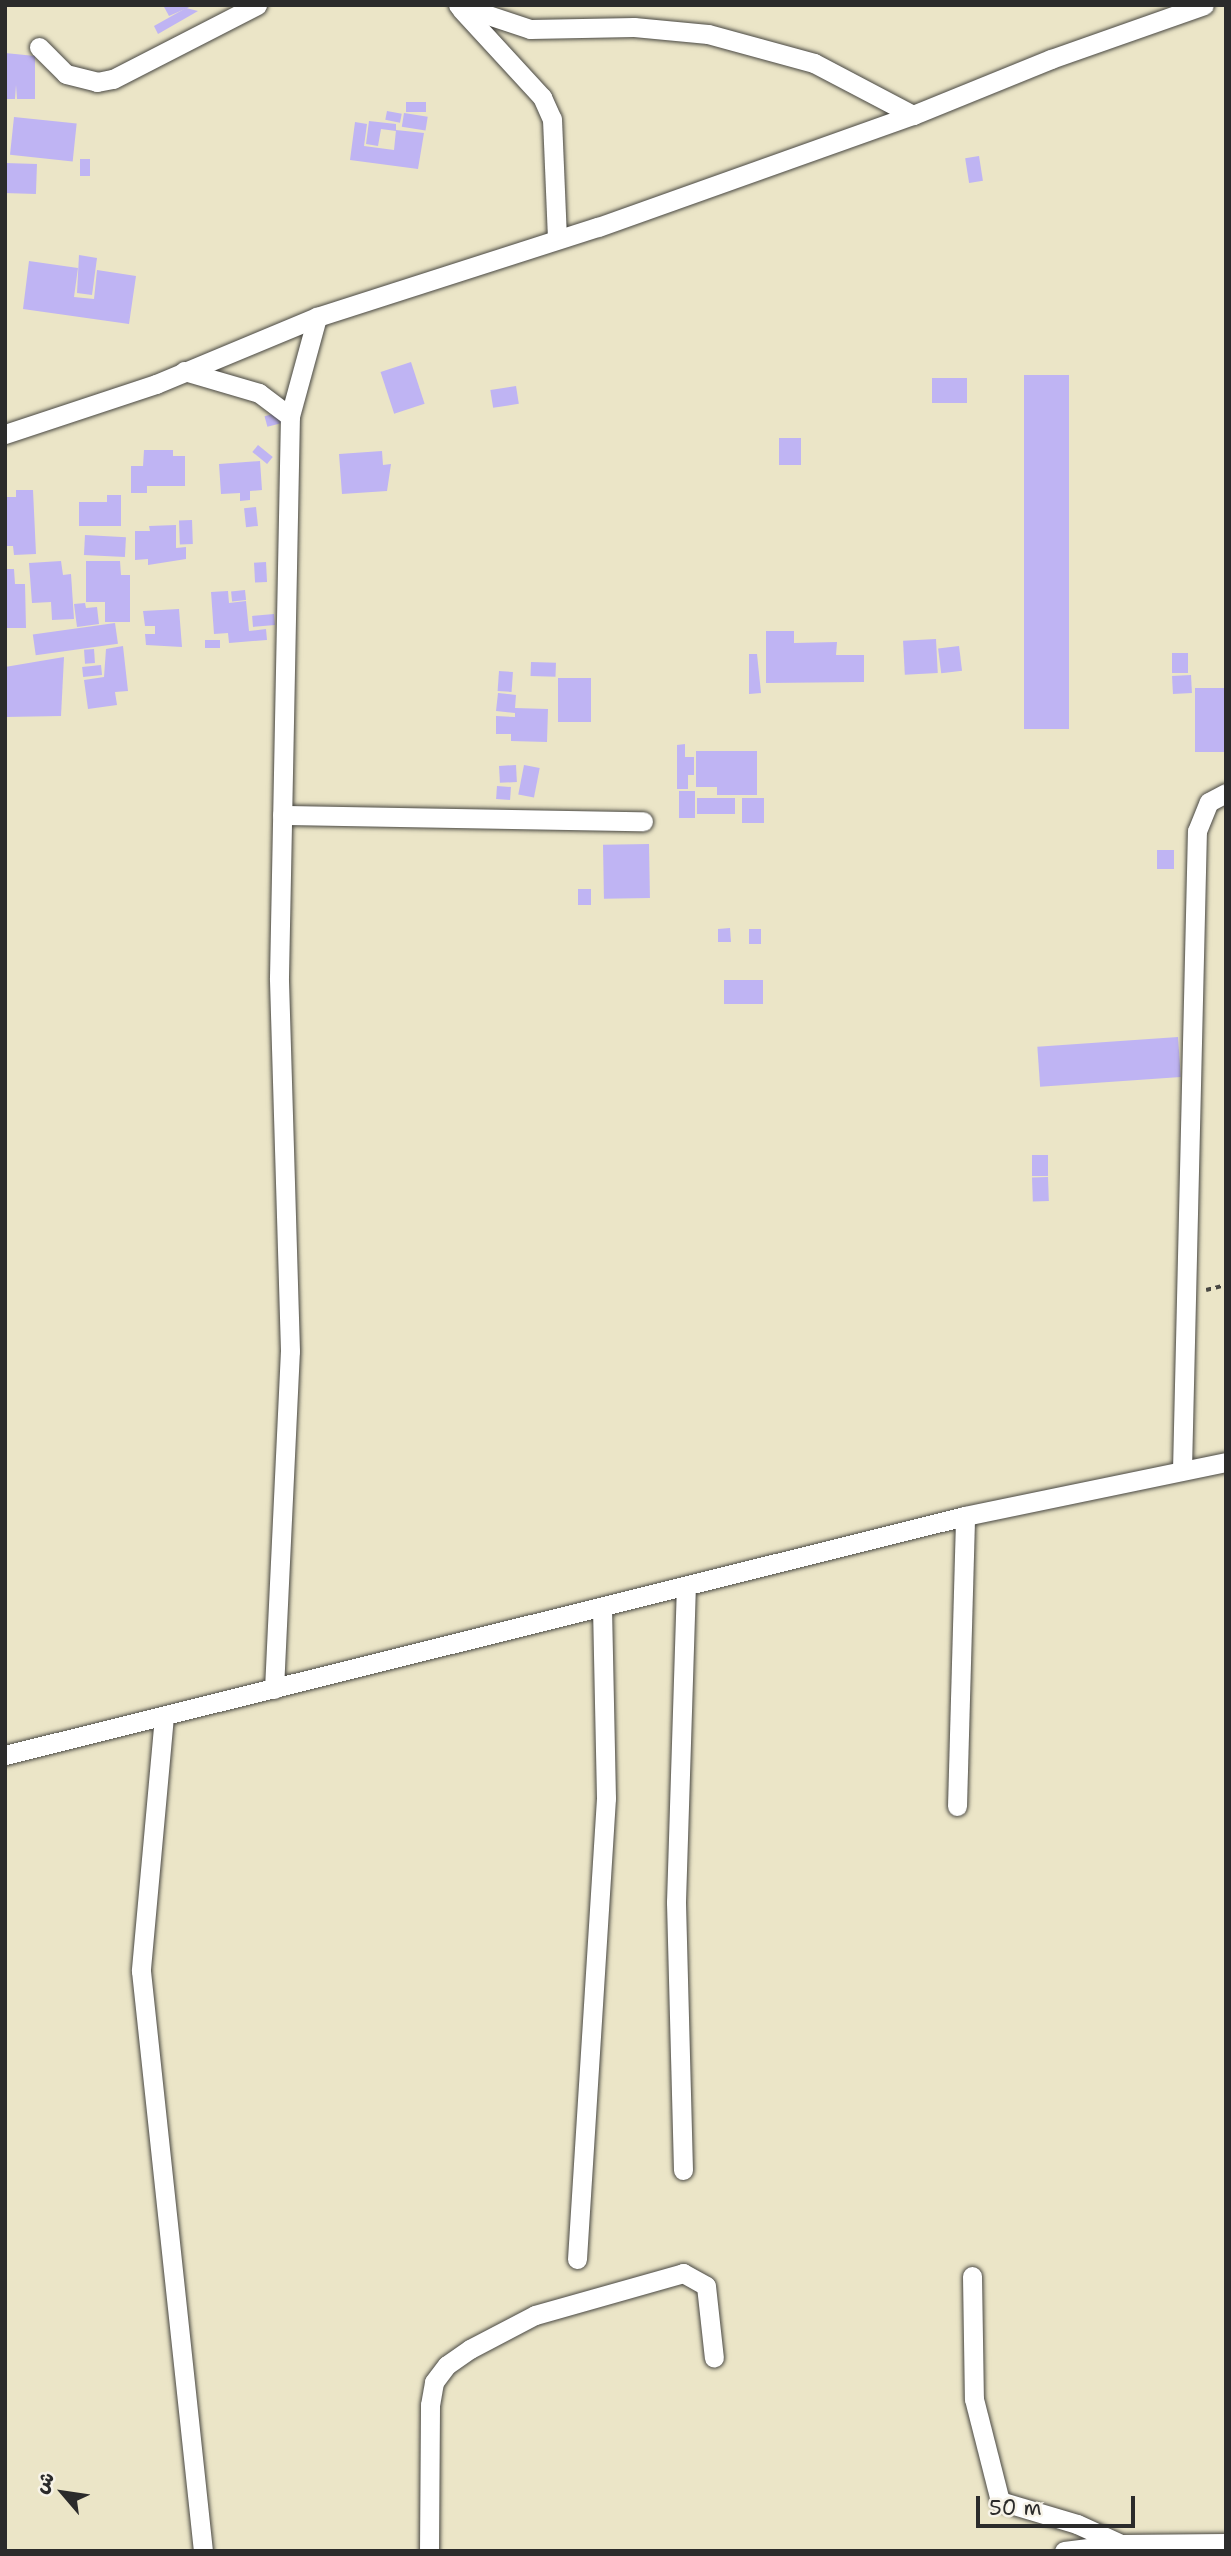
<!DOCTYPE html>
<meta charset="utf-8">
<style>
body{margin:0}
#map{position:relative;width:1231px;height:2556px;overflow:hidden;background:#ebe5c7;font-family:"Shantell Sans","Playpen Sans Arabic",sans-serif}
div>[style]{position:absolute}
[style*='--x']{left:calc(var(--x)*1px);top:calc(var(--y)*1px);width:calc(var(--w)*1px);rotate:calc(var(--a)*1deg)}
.building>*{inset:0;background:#bfb4f3;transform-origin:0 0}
.path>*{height:3.5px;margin-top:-1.75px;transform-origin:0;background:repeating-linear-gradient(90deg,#484742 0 5px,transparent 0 10px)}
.roads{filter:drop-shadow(0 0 2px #484742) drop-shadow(0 0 2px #484742)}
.street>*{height:19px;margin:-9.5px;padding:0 9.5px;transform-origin:9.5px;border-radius:9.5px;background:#fff}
span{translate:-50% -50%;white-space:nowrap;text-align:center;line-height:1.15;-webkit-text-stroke:5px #f7f3e8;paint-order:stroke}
.frame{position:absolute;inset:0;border:7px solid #2b2b2b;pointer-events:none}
.north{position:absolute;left:28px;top:2458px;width:70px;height:70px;-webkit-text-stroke:5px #f7f3e8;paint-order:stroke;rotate:299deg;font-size:19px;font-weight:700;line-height:28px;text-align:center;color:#2b2b2b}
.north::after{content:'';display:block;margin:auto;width:24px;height:32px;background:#2b2b2b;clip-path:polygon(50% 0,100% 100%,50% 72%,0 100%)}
.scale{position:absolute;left:976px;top:2496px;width:159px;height:32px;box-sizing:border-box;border:4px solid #2b2b2b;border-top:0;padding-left:9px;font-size:21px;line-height:24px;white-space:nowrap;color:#2b2b2b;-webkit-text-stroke:5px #f7f3e8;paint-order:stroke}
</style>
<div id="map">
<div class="building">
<i style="clip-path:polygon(163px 5px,194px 5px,169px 16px)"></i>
<i style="clip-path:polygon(186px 8px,198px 11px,158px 34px,154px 26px)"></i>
<i style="clip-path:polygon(5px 53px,35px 56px,35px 99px,17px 99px,16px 85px,15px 99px,5px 99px)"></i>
<i style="left:406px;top:102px;width:20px;height:10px"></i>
<i style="left:387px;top:111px;width:15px;height:9px;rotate:11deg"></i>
<i style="left:404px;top:113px;width:24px;height:14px;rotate:9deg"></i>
<i style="left:14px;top:117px;width:63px;height:38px;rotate:6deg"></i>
<i style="clip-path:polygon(369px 121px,396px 124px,396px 131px,381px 129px,378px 146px,366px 144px)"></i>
<i style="clip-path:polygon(355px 122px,367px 124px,364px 146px,394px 150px,396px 130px,424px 133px,418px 169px,350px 160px)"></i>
<i style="left:979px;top:156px;width:25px;height:14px;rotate:81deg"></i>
<i style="left:80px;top:159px;width:10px;height:17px"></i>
<i style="left:5px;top:163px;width:32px;height:30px;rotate:2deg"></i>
<i style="clip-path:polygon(79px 255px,97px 258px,92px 295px,77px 293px)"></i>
<i style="clip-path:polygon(29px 261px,78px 268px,74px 297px,94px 299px,97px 270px,136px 276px,129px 324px,23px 309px)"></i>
<i style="left:411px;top:362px;width:44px;height:32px;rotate:72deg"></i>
<i style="left:1024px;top:375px;width:45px;height:354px"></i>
<i style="left:932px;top:378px;width:35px;height:25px"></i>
<i style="left:516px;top:386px;width:18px;height:26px;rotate:81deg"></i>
<i style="left:280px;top:412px;width:11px;height:16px;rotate:75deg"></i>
<i style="left:779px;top:438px;width:22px;height:27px"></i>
<i style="left:258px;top:445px;width:19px;height:9px;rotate:39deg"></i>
<i style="clip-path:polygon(144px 450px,173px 450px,173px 456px,185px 456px,185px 486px,147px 486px,147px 493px,131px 493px,131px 466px,143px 466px)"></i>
<i style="clip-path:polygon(382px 451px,383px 465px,391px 464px,387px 491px,342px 494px,339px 454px)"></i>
<i style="clip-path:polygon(260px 461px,262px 490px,250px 491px,250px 500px,240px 501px,240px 493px,221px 494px,219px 464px)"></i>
<i style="clip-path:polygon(16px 490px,33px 490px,36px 554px,14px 555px,13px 546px,5px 546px,5px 497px,16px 497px)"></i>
<i style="clip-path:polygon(107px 495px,121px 495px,121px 526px,79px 526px,79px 502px,107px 502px)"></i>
<i style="left:256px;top:507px;width:19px;height:12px;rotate:84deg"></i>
<i style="left:192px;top:520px;width:24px;height:13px;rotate:88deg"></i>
<i style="clip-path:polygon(176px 525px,176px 548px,186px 547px,186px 559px,148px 565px,148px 559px,135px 560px,135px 531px,150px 531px,149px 526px)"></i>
<i style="left:85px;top:535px;width:41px;height:20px;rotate:3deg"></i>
<i style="clip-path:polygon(61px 561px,63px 575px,71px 574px,74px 619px,52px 620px,51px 602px,32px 603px,29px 563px)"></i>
<i style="clip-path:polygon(86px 561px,120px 561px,121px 575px,130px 575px,130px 622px,105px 622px,105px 602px,86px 602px)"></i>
<i style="left:266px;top:562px;width:20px;height:12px;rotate:87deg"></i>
<i style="clip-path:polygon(5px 569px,14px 569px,15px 584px,25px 584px,26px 628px,7px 628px)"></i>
<i style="left:245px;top:590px;width:10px;height:14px;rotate:84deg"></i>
<i style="clip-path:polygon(228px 591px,229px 603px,246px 601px,249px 631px,266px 629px,267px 640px,229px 643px,228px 633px,214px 634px,211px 592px)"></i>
<i style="clip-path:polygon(85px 603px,86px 608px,97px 607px,99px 624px,77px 627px,74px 604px)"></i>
<i style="clip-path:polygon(179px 609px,182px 647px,146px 645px,145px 634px,155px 634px,155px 626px,145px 626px,143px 611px)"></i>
<i style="left:274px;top:614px;width:11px;height:22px;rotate:85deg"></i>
<i style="left:115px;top:623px;width:21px;height:83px;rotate:82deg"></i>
<i style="clip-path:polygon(766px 631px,794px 631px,794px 643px,837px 642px,836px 655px,864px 655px,864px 682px,766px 683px)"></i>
<i style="left:936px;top:639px;width:34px;height:33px;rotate:87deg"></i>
<i style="left:220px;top:640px;width:8px;height:15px;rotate:90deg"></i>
<i style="clip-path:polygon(123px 646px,128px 691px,115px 692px,117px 705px,88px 709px,84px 680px,104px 677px,106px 649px)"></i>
<i style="left:959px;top:646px;width:25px;height:21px;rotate:83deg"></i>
<i style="left:94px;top:649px;width:14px;height:10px;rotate:86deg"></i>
<i style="left:1172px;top:653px;width:16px;height:20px"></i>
<i style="clip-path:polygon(749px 654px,757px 654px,761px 693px,749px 694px)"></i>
<i style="clip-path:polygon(64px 657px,61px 716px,5px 717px,5px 667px)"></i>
<i style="left:531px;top:662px;width:25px;height:14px;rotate:2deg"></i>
<i style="left:101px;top:665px;width:10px;height:19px;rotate:84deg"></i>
<i style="left:499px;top:671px;width:14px;height:20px;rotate:4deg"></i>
<i style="left:1191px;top:675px;width:18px;height:19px;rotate:87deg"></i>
<i style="left:558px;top:678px;width:33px;height:44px"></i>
<i style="left:1226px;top:688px;width:64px;height:31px;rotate:90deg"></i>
<i style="clip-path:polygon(498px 693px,516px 695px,515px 708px,548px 709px,547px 742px,511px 741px,511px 734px,496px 734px,496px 716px,515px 717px,515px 713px,496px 711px)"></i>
<i style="clip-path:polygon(685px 744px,685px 757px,694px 757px,694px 775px,688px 775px,688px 789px,677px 789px,677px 745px)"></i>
<i style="clip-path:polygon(696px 751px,757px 751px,757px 795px,717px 795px,717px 787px,696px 787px)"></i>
<i style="left:516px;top:765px;width:17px;height:17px;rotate:87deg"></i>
<i style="left:524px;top:765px;width:16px;height:30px;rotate:11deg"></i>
<i style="left:497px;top:786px;width:14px;height:13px;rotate:4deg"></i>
<i style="left:679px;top:791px;width:16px;height:27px"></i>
<i style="left:735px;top:798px;width:16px;height:38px;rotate:90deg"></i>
<i style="left:742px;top:798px;width:22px;height:25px"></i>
<i style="left:649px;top:844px;width:54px;height:46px;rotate:89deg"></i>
<i style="left:1157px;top:850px;width:17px;height:19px"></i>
<i style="left:578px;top:889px;width:13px;height:16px"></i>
<i style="clip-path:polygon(730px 928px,731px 942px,718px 942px,718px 929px)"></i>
<i style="left:749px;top:929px;width:12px;height:15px"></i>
<i style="left:724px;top:980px;width:39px;height:24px"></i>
<i style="left:1178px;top:1037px;width:40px;height:141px;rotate:86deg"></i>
<i style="left:1032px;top:1155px;width:16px;height:21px"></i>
<i style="left:1048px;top:1177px;width:24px;height:16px;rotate:88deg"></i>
</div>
<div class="path">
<i style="--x:1206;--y:1290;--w:21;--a:-14"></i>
</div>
<div class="roads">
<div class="street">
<i style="--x:458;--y:5;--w:76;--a:18.4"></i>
<i style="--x:530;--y:29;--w:104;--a:-1.1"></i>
<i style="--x:634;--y:27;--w:74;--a:5.4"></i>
<i style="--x:708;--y:34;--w:110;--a:15.3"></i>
<i style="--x:814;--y:63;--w:112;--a:27.7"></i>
<i style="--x:461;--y:9;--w:120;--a:47.4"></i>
<i style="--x:542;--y:97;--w:24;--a:66"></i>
<i style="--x:552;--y:119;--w:120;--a:87.6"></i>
<i style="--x:39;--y:47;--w:38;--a:45"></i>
<i style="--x:66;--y:74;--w:32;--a:14"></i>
<i style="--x:97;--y:82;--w:16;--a:-11"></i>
<i style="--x:113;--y:79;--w:162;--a:-27.2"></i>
<i style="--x:184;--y:371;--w:78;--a:16.3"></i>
<i style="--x:259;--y:393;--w:39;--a:37"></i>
<i style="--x:5;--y:434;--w:159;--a:-18.3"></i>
<i style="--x:156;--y:384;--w:174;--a:-22.6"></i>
<i style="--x:317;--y:317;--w:295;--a:-17.8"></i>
<i style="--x:598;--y:227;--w:334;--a:-19.6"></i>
<i style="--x:913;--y:115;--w:149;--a:-22.1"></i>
<i style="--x:1051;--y:59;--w:162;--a:-19.4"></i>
<i style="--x:282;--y:815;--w:361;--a:1"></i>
<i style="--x:1182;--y:1470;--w:639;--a:-88.66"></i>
<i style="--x:1197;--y:831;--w:31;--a:-68"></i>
<i style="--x:1209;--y:802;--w:19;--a:-28"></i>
<i style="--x:274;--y:1689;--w:338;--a:-87.3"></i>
<i style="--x:290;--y:1351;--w:374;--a:-91.7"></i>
<i style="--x:279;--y:977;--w:561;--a:-88.88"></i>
<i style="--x:290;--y:416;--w:103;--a:-74.7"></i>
<i style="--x:164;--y:1716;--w:256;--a:95.2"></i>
<i style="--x:141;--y:1971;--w:583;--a:83.9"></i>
<i style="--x:5;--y:1755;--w:989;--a:-13.98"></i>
<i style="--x:965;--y:1516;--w:267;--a:-11.7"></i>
<i style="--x:957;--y:1806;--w:290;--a:-88.4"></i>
<i style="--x:683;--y:2170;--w:268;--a:-91.5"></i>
<i style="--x:676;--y:1902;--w:315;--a:-88.2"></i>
<i style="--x:577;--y:2259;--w:462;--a:-86.4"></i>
<i style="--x:606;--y:1798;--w:190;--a:-91.2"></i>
<i style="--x:972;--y:2276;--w:123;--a:89.1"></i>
<i style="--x:974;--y:2399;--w:105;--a:75.7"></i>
<i style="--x:1000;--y:2501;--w:80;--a:16.6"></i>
<i style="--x:1077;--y:2524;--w:48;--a:24.4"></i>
<i style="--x:1121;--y:2544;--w:105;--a:-0.5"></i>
<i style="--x:429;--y:2551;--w:146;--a:-89.6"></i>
<i style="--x:430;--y:2405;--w:23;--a:-80"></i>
<i style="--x:434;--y:2382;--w:21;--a:-53"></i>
<i style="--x:447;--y:2365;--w:28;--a:-35"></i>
<i style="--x:470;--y:2349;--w:73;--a:-27.6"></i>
<i style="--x:535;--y:2315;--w:154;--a:-15.8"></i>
<i style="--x:683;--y:2273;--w:26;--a:29"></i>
<i style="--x:706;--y:2286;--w:72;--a:83.7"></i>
<i style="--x:1064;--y:2551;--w:57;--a:-7"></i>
</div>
</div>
<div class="frame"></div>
<div class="north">ش</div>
<div class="scale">50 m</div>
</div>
